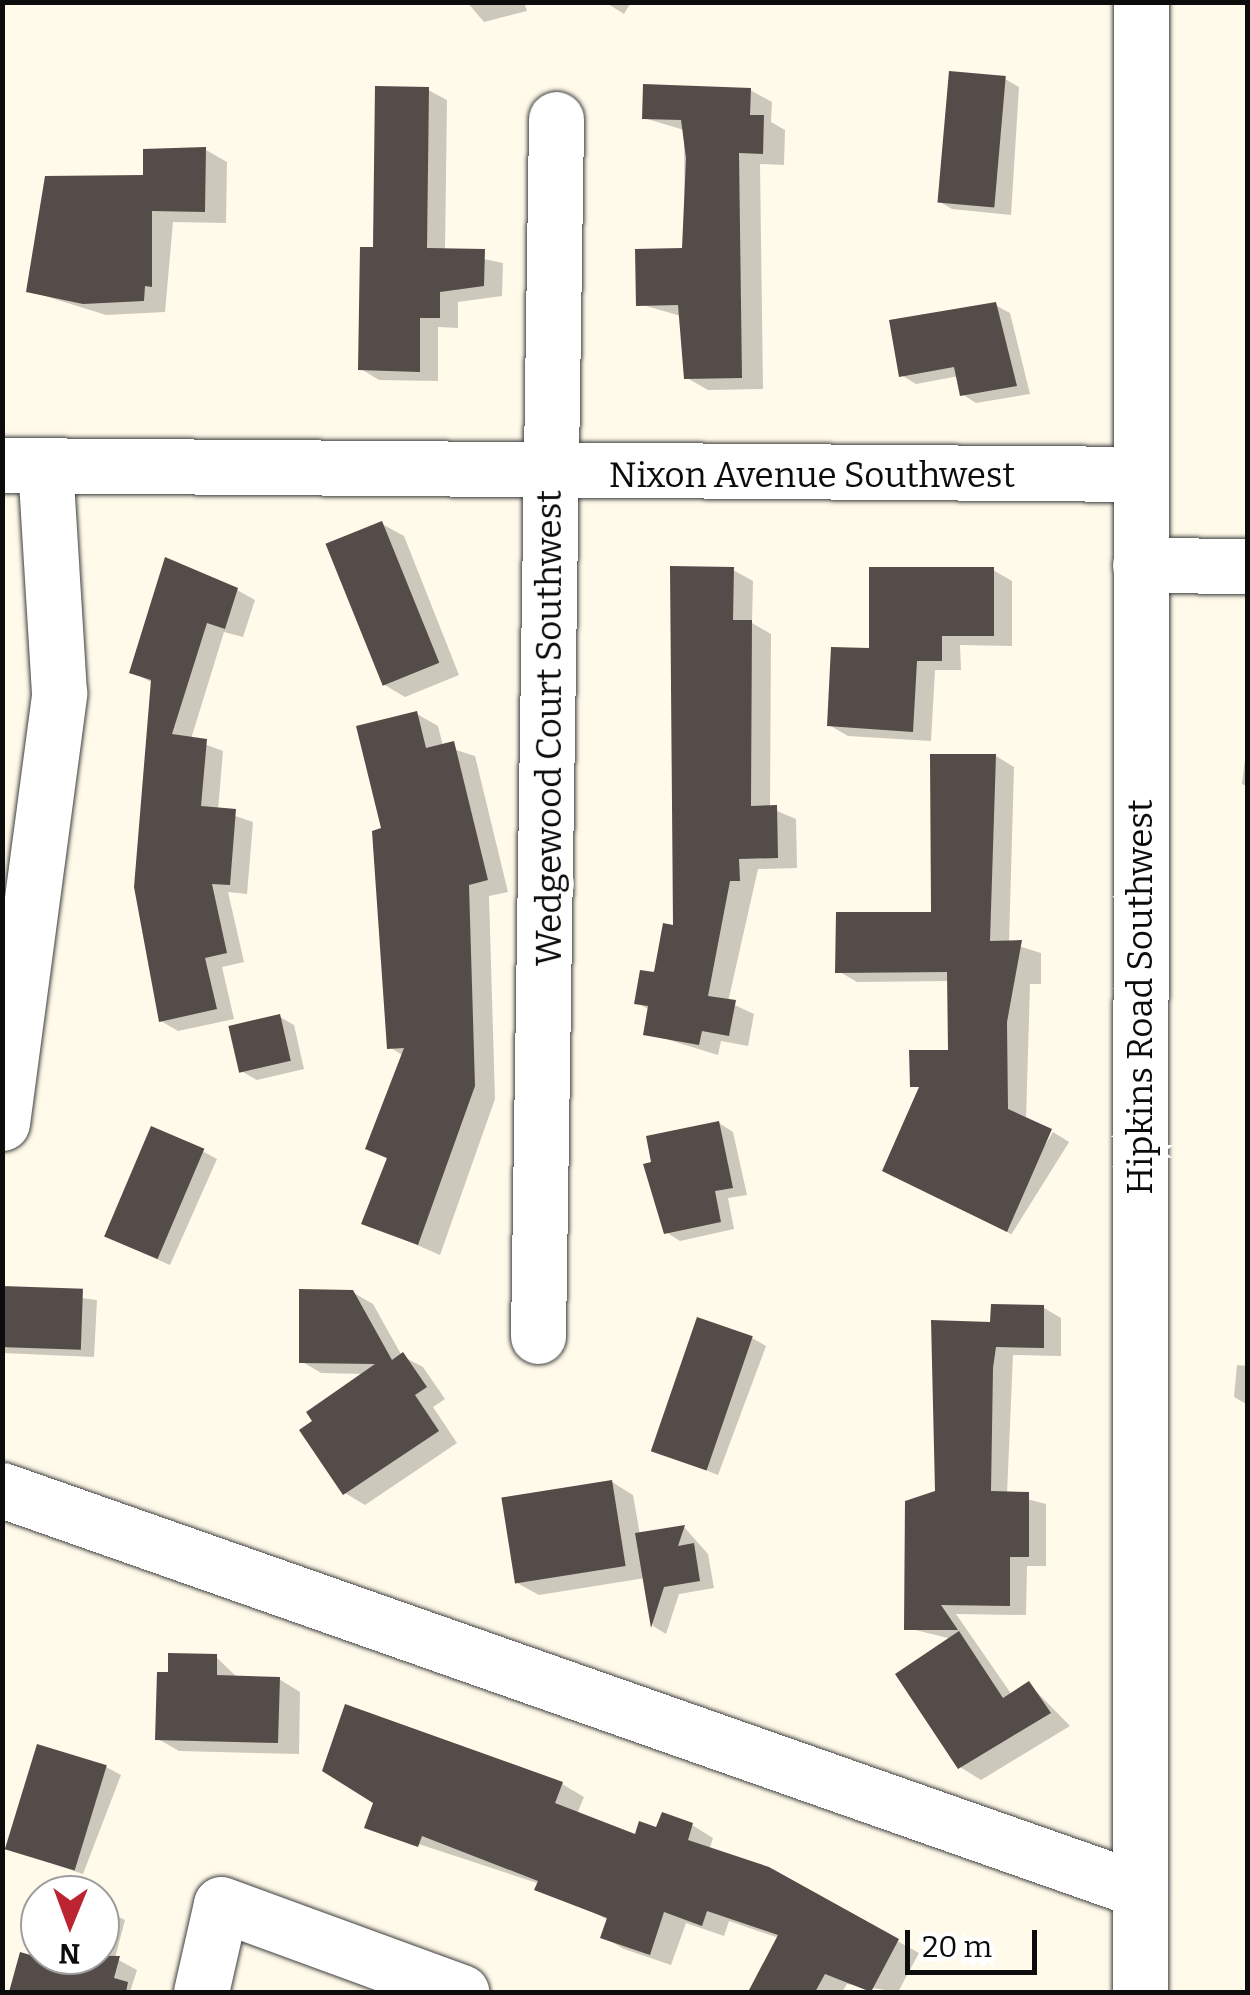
<!DOCTYPE html>
<style>
body{margin:0}
#map{position:relative;width:1250px;height:1995px;overflow:hidden;background:#fffaea;font-family:Bitter,serif}
div>[style]{position:absolute}
[style*='--x']{left:calc(var(--x)*1px);top:calc(var(--y)*1px);width:calc(var(--w)*1px);rotate:calc(var(--a)*1deg)}
.shadow>*{inset:0;background:#0003;transform-origin:0 0}
.building>*{inset:0;background:#544c48;transform-origin:0 0}
.roads{filter:drop-shadow(0 0 2px #3f3f3f) drop-shadow(0 0 2px #3f3f3f)}
.minor>*{height:55px;margin:-27.5px;padding:0 27.5px;transform-origin:27.5px;border-radius:27.5px;background:#fff}
span{translate:-50% -50%;white-space:nowrap;text-align:center;line-height:1.15;-webkit-text-stroke:10px #fff;paint-order:stroke}
.street-label{font-size:35px;color:#0c0c0c}
.frame{position:absolute;inset:0;border:5px solid #0c0c0c;pointer-events:none}
.north{position:absolute;left:20px;top:1875px;width:100px;height:100px;box-sizing:border-box;background:#fff;border:2px solid #9e9e9e;border-radius:50%;rotate:181deg;font-size:28px;font-weight:700;line-height:40px;text-align:center;color:#0c0c0c}
.north::after{content:'';display:block;margin:auto;width:35px;height:45px;background:#bc2432;clip-path:polygon(50% 0,100% 100%,50% 72%,0 100%)}
.scale{position:absolute;left:905px;top:1930px;width:132px;height:45px;box-sizing:border-box;border:5px solid #0c0c0c;border-top:0;padding-left:12px;font-size:30px;line-height:35px;white-space:nowrap;color:#0c0c0c;-webkit-text-stroke:8px #fff;paint-order:stroke}
</style>
<div id="map">
<div class="shadow">
<i style="clip-path:polygon(467px 2px,524px 2px,527px 11px,484px 22px)"></i>
<i style="clip-path:polygon(605px 2px,631px 2px,624px 14px)"></i>
<i style="clip-path:polygon(1005px 79px,1019px 87px,1011px 215px,952px 209px,938px 201px)"></i>
<i style="clip-path:polygon(428px 90px,447px 100px,445px 251px,503px 263px,502px 296px,458px 302px,458px 328px,438px 327px,438px 381px,379px 380px,361px 369px,375px 250px)"></i>
<i style="clip-path:polygon(750px 90px,772px 102px,771px 122px,785px 130px,784px 165px,760px 164px,763px 389px,708px 390px,687px 378px,681px 316px,639px 304px,685px 250px,684px 130px,644px 118px)"></i>
<i style="clip-path:polygon(206px 150px,227px 162px,226px 223px,173px 222px,165px 312px,106px 315px,29px 291px,145px 177px)"></i>
<i style="clip-path:polygon(995px 305px,1010px 313px,1030px 394px,976px 403px,962px 394px,959px 376px,916px 384px,901px 375px)"></i>
<i style="clip-path:polygon(382px 524px,404px 536px,459px 675px,405px 697px,383px 684px)"></i>
<i style="clip-path:polygon(733px 570px,753px 581px,752px 623px,771px 634px,770px 808px,796px 819px,797px 868px,758px 869px,728px 1002px,754px 1014px,748px 1046px,721px 1041px,718px 1055px,646px 1033px,650px 1010px,637px 1003px,676px 928px)"></i>
<i style="clip-path:polygon(993px 570px,1012px 581px,1012px 646px,960px 645px,961px 670px,935px 670px,931px 741px,848px 736px,829px 725px,871px 651px)"></i>
<i style="clip-path:polygon(237px 590px,255px 600px,243px 637px,224px 632px,191px 739px,223px 751px,218px 810px,253px 822px,247px 894px,228px 892px,244px 962px,222px 967px,234px 1019px,178px 1031px,161px 1021px,153px 683px,132px 672px)"></i>
<i style="clip-path:polygon(417px 714px,438px 726px,443px 746px,475px 756px,508px 892px,489px 896px,495px 1099px,440px 1255px,364px 1222px,389px 1160px,368px 1148px,404px 1056px,389px 1047px,384px 830px)"></i>
<i style="clip-path:polygon(1248px 735px,1248px 787px,1242px 784px)"></i>
<i style="clip-path:polygon(996px 756px,1014px 767px,1009px 943px,1041px 953px,1041px 984px,1030px 984px,1026px 1120px,912px 1085px,950px 1052px,950px 981px,857px 982px,838px 971px,934px 914px)"></i>
<i style="clip-path:polygon(280px 1017px,294px 1025px,304px 1069px,257px 1080px,243px 1072px)"></i>
<i style="clip-path:polygon(719px 1123px,733px 1132px,747px 1195px,728px 1198px,734px 1229px,680px 1241px,666px 1232px)"></i>
<i style="left:1053px;top:1132px;width:19px;height:109px;rotate:32deg"></i>
<i style="clip-path:polygon(202px 1151px,217px 1159px,170px 1265px,120px 1243px)"></i>
<i style="clip-path:polygon(2px 1288px,97px 1300px,94px 1357px,2px 1353px)"></i>
<i style="clip-path:polygon(352px 1292px,373px 1304px,402px 1356px,423px 1367px,445px 1399px,433px 1407px,457px 1443px,365px 1505px,345px 1493px,366px 1374px,321px 1373px,301px 1361px)"></i>
<i style="clip-path:polygon(1044px 1308px,1061px 1318px,1061px 1356px,1013px 1355px,1007px 1494px,1046px 1504px,1046px 1566px,1027px 1566px,1026px 1615px,956px 1614px,1012px 1695px,1029px 1684px,1070px 1726px,981px 1780px,960px 1767px,952px 1639px,907px 1628px,937px 1493px,993px 1324px)"></i>
<i style="clip-path:polygon(752px 1338px,766px 1346px,718px 1475px,654px 1450px)"></i>
<i style="clip-path:polygon(1237px 1365px,1248px 1366px,1248px 1405px,1234px 1397px)"></i>
<i style="clip-path:polygon(612px 1482px,633px 1495px,640px 1535px,684px 1527px,708px 1554px,714px 1588px,679px 1594px,666px 1634px,653px 1626px,645px 1578px,539px 1595px,517px 1583px)"></i>
<i style="clip-path:polygon(216px 1657px,238px 1678px,279px 1679px,300px 1692px,299px 1754px,179px 1751px,158px 1739px,171px 1675px)"></i>
<i style="clip-path:polygon(347px 1707px,562px 1784px,584px 1797px,577px 1814px,637px 1837px,692px 1825px,713px 1838px,709px 1850px,768px 1870px,919px 1953px,898px 1992px,847px 1984px,842px 1992px,755px 1992px,779px 1938px,729px 1921px,724px 1936px,686px 1923px,671px 1965px,624px 1949px,603px 1937px,608px 1920px,540px 1884px,367px 1827px,376px 1802px)"></i>
<i style="clip-path:polygon(106px 1767px,121px 1775px,83px 1874px,9px 1849px)"></i>
<i style="clip-path:polygon(100px 1908px,125px 1920px,115px 1958px,137px 1970px,130px 1992px,12px 1992px,22px 1955px,36px 1959px,40px 1942px,40px 1955px,100px 1955px)"></i>
</div>
<div class="building">
<i style="left:949px;top:71px;width:57px;height:132px;rotate:5deg"></i>
<i style="clip-path:polygon(643px 84px,751px 88px,750px 115px,764px 115px,763px 154px,739px 153px,742px 378px,684px 379px,678px 305px,636px 306px,635px 249px,682px 248px,686px 158px,681px 120px,642px 119px)"></i>
<i style="clip-path:polygon(375px 86px,429px 87px,427px 248px,485px 249px,484px 286px,440px 292px,440px 318px,420px 318px,420px 372px,358px 370px,360px 247px,373px 247px)"></i>
<i style="clip-path:polygon(206px 147px,205px 212px,152px 211px,152px 287px,145px 286px,144px 301px,83px 304px,26px 292px,45px 176px,143px 175px,143px 149px)"></i>
<i style="clip-path:polygon(996px 302px,1017px 386px,960px 396px,954px 367px,899px 377px,889px 320px)"></i>
<i style="left:382px;top:521px;width:153px;height:61px;rotate:68deg"></i>
<i style="clip-path:polygon(165px 557px,238px 588px,225px 629px,207px 623px,172px 734px,207px 739px,201px 806px,236px 809px,230px 885px,212px 884px,227px 953px,205px 958px,217px 1009px,159px 1022px,134px 887px,151px 680px,129px 673px)"></i>
<i style="clip-path:polygon(670px 566px,734px 567px,733px 620px,752px 620px,751px 806px,777px 805px,778px 858px,739px 859px,740px 881px,730px 881px,708px 996px,736px 1000px,729px 1036px,702px 1031px,699px 1045px,643px 1035px,648px 1006px,634px 1004px,640px 970px,654px 972px,663px 923px,673px 925px)"></i>
<i style="clip-path:polygon(869px 567px,994px 567px,994px 636px,942px 636px,942px 661px,917px 661px,913px 732px,827px 726px,831px 647px,869px 648px)"></i>
<i style="clip-path:polygon(417px 711px,426px 748px,454px 741px,488px 880px,469px 885px,475px 1086px,418px 1245px,361px 1224px,387px 1158px,365px 1149px,404px 1048px,387px 1049px,372px 831px,381px 828px,356px 726px)"></i>
<i style="clip-path:polygon(930px 754px,996px 754px,990px 941px,1022px 940px,1007px 1022px,1008px 1109px,1052px 1129px,1007px 1232px,882px 1171px,919px 1087px,910px 1087px,909px 1050px,948px 1050px,947px 972px,835px 973px,836px 912px,931px 912px)"></i>
<i style="left:280px;top:1014px;width:48px;height:53px;rotate:77deg"></i>
<i style="clip-path:polygon(719px 1121px,733px 1188px,715px 1191px,721px 1222px,664px 1234px,643px 1164px,651px 1162px,646px 1136px)"></i>
<i style="left:151px;top:1126px;width:58px;height:120px;rotate:23deg"></i>
<i style="left:2px;top:1286px;width:81px;height:61px;rotate:2deg"></i>
<i style="clip-path:polygon(299px 1289px,353px 1290px,392px 1360px,403px 1352px,427px 1387px,415px 1395px,439px 1431px,343px 1495px,299px 1430px,312px 1421px,306px 1412px,375px 1364px,299px 1363px)"></i>
<i style="clip-path:polygon(991px 1304px,1044px 1305px,1044px 1348px,996px 1347px,993px 1368px,991px 1491px,1029px 1492px,1029px 1557px,1010px 1557px,1010px 1606px,941px 1605px,958px 1630px,904px 1630px,905px 1501px,935px 1491px,931px 1320px,990px 1322px)"></i>
<i style="left:697px;top:1317px;width:59px;height:142px;rotate:19deg"></i>
<i style="left:612px;top:1480px;width:87px;height:112px;rotate:81deg"></i>
<i style="clip-path:polygon(685px 1525px,678px 1546px,694px 1543px,700px 1581px,664px 1587px,651px 1628px,635px 1533px)"></i>
<i style="clip-path:polygon(959px 1631px,1003px 1698px,1029px 1681px,1051px 1713px,958px 1769px,895px 1674px)"></i>
<i style="clip-path:polygon(168px 1653px,217px 1654px,217px 1675px,280px 1677px,278px 1743px,155px 1740px,157px 1672px,168px 1672px)"></i>
<i style="clip-path:polygon(345px 1704px,563px 1782px,555px 1803px,635px 1834px,639px 1821px,656px 1827px,662px 1812px,693px 1823px,688px 1840px,769px 1867px,899px 1939px,871px 1992px,825px 1974px,815px 1992px,748px 1992px,778px 1935px,707px 1911px,702px 1926px,664px 1912px,650px 1955px,600px 1938px,607px 1918px,534px 1890px,538px 1881px,422px 1836px,418px 1847px,364px 1828px,373px 1803px,322px 1771px)"></i>
<i style="left:37px;top:1744px;width:73px;height:110px;rotate:17deg"></i>
<i style="clip-path:polygon(39px 1935px,40px 1955px,120px 1956px,114px 1978px,128px 1982px,126px 1992px,9px 1992px,20px 1952px,34px 1956px)"></i>
</div>
<div class="roads">
<div class="minor">
<i style="--x:2;--y:465;--w:1139;--a:0.45"></i>
<i style="--x:1140;--y:565;--w:108;--a:0.5"></i>
<i style="--x:2;--y:1123;--w:434;--a:-82.4"></i>
<i style="--x:59;--y:693;--w:228;--a:-93.5"></i>
<i style="--x:538;--y:1336;--w:1217;--a:-89.15"></i>
<i style="--x:2;--y:1490;--w:1206;--a:19.37"></i>
<i style="--x:201;--y:1992;--w:90;--a:-77.2"></i>
<i style="--x:221;--y:1904;--w:256;--a:20.1"></i>
<i style="--x:1140;--y:1992;--w:1990;--a:-89.97"></i>
</div>
</div>
<div class="street-label">
<span style="left:812px;top:475px">Nixon Avenue Southwest</span>
<span style="left:549px;top:728px;rotate:-90deg">Wedgewood Court Southwest</span>
<span style="left:1140px;top:997px;rotate:-90deg">Hipkins Road Southwest</span>
</div>
<div class="frame"></div>
<div class="north">N</div>
<div class="scale">20 m</div>
</div>
